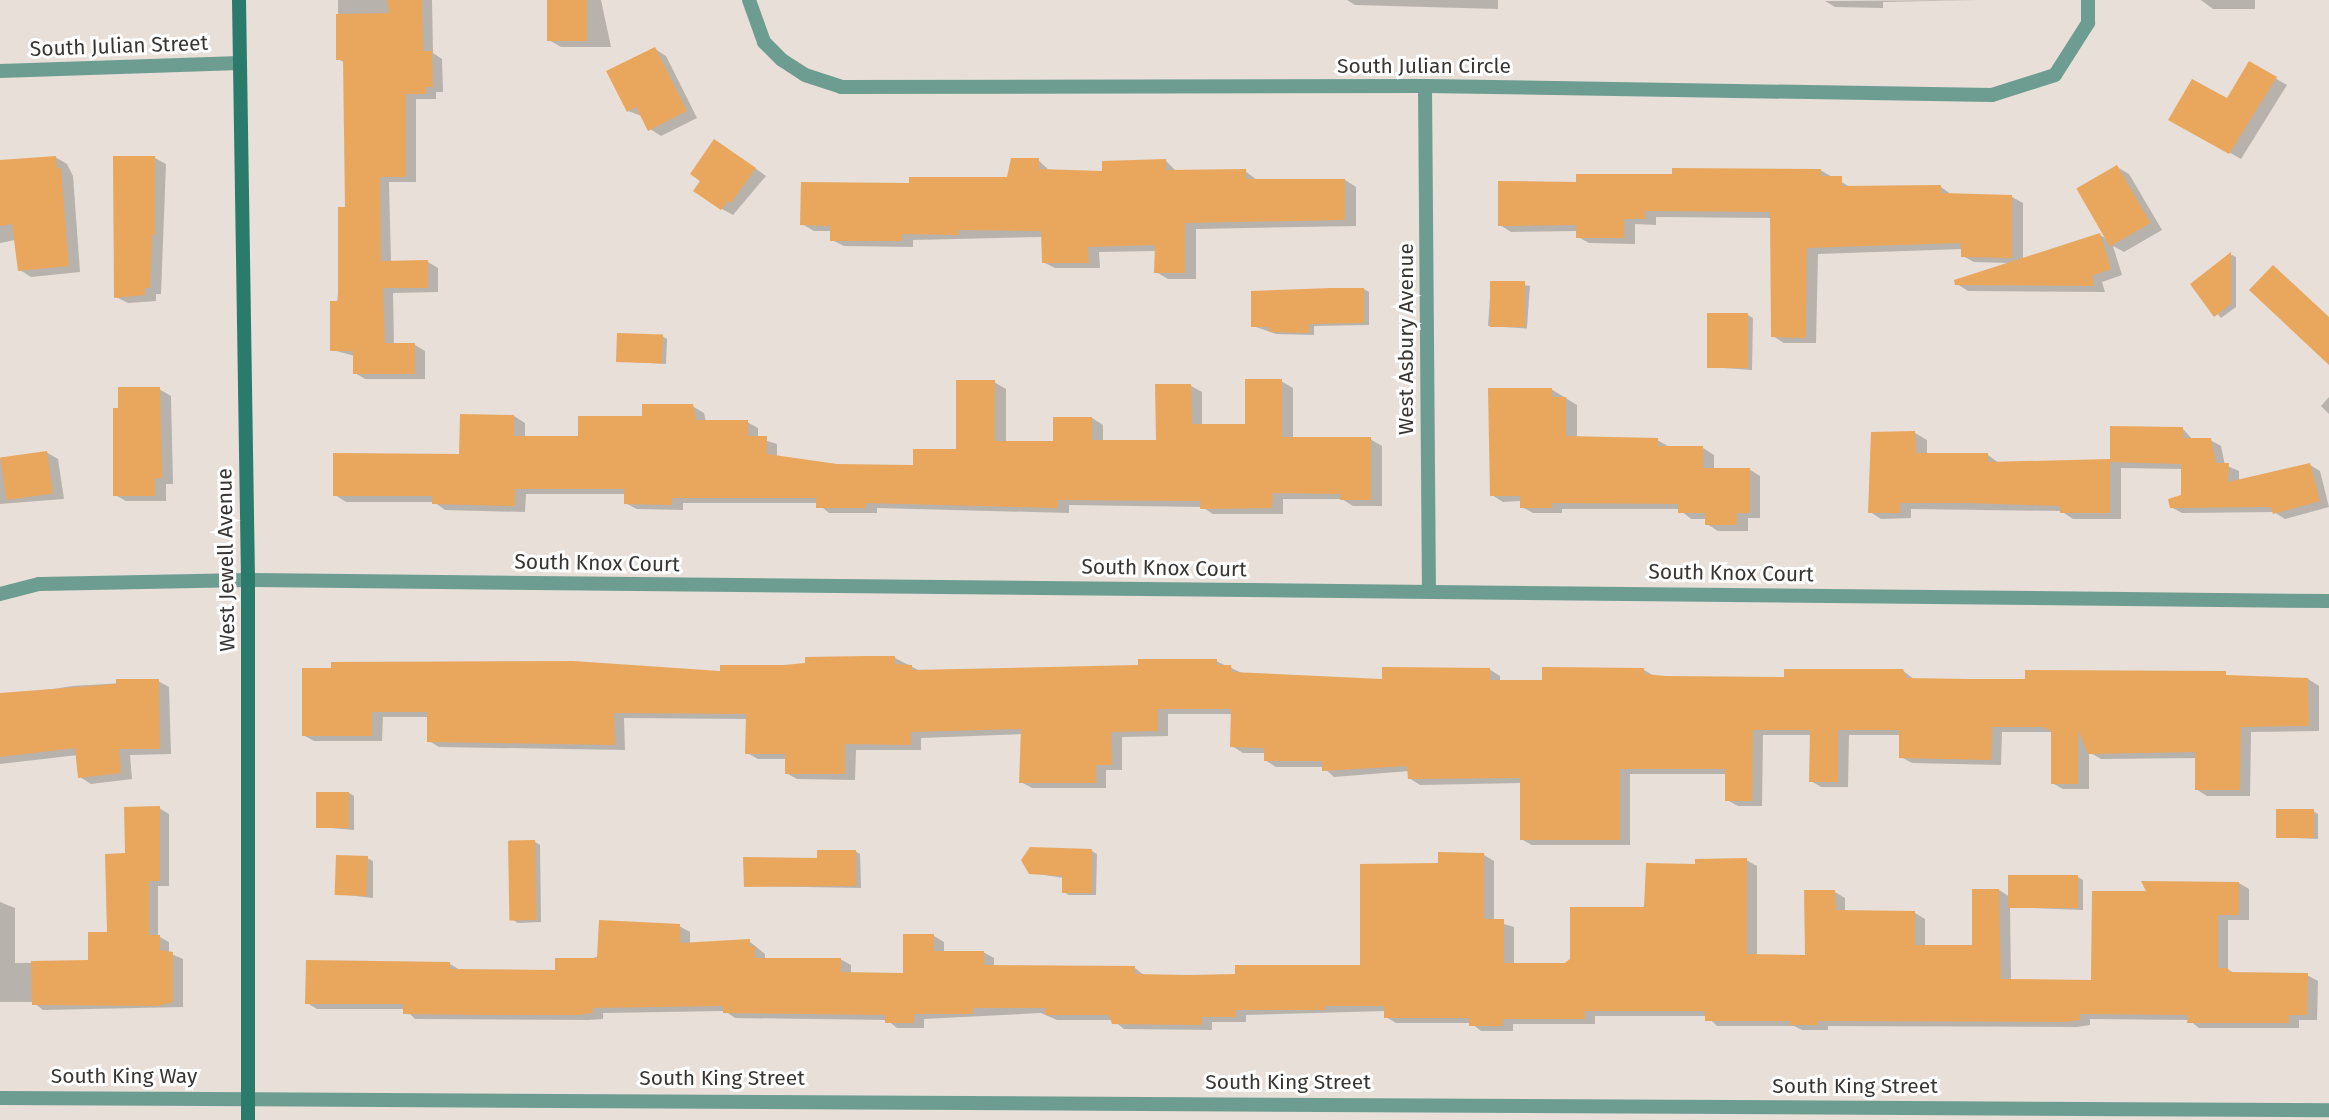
<!DOCTYPE html>
<style>
body{margin:0}
#map{position:relative;width:2329px;height:1120px;overflow:hidden;background:#e7dfd8;font-family:"Fira Sans",sans-serif}
div>[style]{position:absolute}
[style*='--x']{left:calc(var(--x)*1px);top:calc(var(--y)*1px);width:calc(var(--w)*1px);rotate:calc(var(--a)*1deg)}
.shadow>*{inset:0;background:#0003;transform-origin:0 0}
.building>*{inset:0;background:#e9a75d;transform-origin:0 0}
.street>*{height:14px;margin:-7px;padding:0 7px;transform-origin:7px;border-radius:7px;background:#6d9d91}
.secondary>*{height:14px;margin:-7px;padding:0 7px;transform-origin:7px;border-radius:7px;background:#2a7b6b}
span{translate:-50% -50%;white-space:nowrap;text-align:center;line-height:1.15;-webkit-text-stroke:6px #fff;paint-order:stroke}
.street-label{font-size:21px;color:#383532}
</style>
<div id="map">
<div class="shadow">
<i style="clip-path:polygon(338px 0,432px 0,433px 53px,442px 59px,443px 92px,436px 92px,436px 99px,416px 99px,416px 182px,389px 182px,391px 262px,428px 262px,438px 268px,438px 292px,393px 293px,394px 345px,415px 345px,425px 351px,425px 379px,365px 379px,355px 373px,355px 356px,332px 350px,347px 209px,345px 63px,338px 59px)"></i>
<i style="clip-path:polygon(549px 0,601px 0,611px 47px,561px 47px,549px 40px)"></i>
<i style="clip-path:polygon(1347px 0,1498px 0,1498px 9px,1355px 5px)"></i>
<i style="clip-path:polygon(1978px 0,1883px 2px,1883px 8px,1835px 7px,1825px 1px)"></i>
<i style="clip-path:polygon(2201px 0,2255px 0,2255px 9px,2213px 9px)"></i>
<i style="clip-path:polygon(655px 49px,666px 56px,697px 118px,661px 136px,650px 129px,642px 116px,628px 111px)"></i>
<i style="clip-path:polygon(2249px 63px,2287px 85px,2241px 159px,2171px 119px,2228px 100px)"></i>
<i style="clip-path:polygon(726px 148px,766px 176px,733px 215px,722px 209px)"></i>
<i style="clip-path:polygon(55px 157px,67px 164px,73px 176px,80px 272px,31px 277px,20px 270px,15px 240px,0 243px,0 176px)"></i>
<i style="clip-path:polygon(155px 158px,166px 164px,161px 294px,156px 294px,156px 301px,128px 303px,116px 297px)"></i>
<i style="clip-path:polygon(1038px 160px,1050px 171px,1104px 173px,1165px 160px,1177px 172px,1245px 171px,1257px 180px,1345px 180px,1356px 187px,1356px 226px,1196px 229px,1196px 279px,1168px 279px,1156px 272px,1156px 251px,1099px 252px,1100px 268px,1055px 268px,1043px 262px,1043px 237px,913px 240px,913px 247px,844px 246px,832px 240px,832px 231px,814px 231px,802px 224px,911px 185px,1008px 179px)"></i>
<i style="clip-path:polygon(2117px 167px,2129px 174px,2162px 230px,2124px 252px,2113px 246px,2122px 275px,2102px 282px,2105px 292px,1968px 291px,1957px 284px,2010px 263px,1974px 262px,1963px 256px,1963px 249px,1818px 254px,1816px 343px,1784px 343px,1773px 336px,1772px 218px,1656px 217px,1656px 225px,1635px 224px,1635px 244px,1589px 243px,1578px 237px,1578px 231px,1511px 232px,1500px 225px,1578px 183px,1820px 170px,1852px 188px,1941px 187px,1952px 195px,2012px 197px,2023px 203px,2023px 259px,2100px 235px,2109px 240px)"></i>
<i style="clip-path:polygon(2232px 255px,2236px 257px,2236px 307px,2221px 318px,2192px 284px)"></i>
<i style="left:1491px;top:283px;width:39px;height:43px;rotate:4deg"></i>
<i style="clip-path:polygon(1364px 289px,1369px 292px,1369px 325px,1314px 326px,1314px 335px,1276px 334px,1253px 326px)"></i>
<i style="clip-path:polygon(1748px 315px,1753px 318px,1752px 370px,1709px 367px)"></i>
<i style="clip-path:polygon(662px 336px,667px 339px,666px 364px,618px 361px)"></i>
<i style="clip-path:polygon(1281px 381px,1293px 388px,1293px 439px,1370px 439px,1382px 446px,1382px 506px,1353px 506px,1342px 499px,1283px 499px,1283px 514px,1213px 514px,1202px 507px,1069px 505px,1069px 513px,877px 508px,877px 513px,829px 513px,817px 503px,683px 503px,683px 510px,637px 509px,625px 503px,625px 494px,526px 494px,525px 512px,445px 510px,434px 502px,346px 502px,335px 495px,461px 456px,514px 416px,525px 423px,525px 437px,580px 437px,692px 406px,704px 413px,706px 422px,747px 422px,758px 428px,758px 438px,777px 444px,777px 458px,837px 466px,914px 467px,957px 451px,994px 382px,1006px 389px,1006px 443px,1055px 443px,1092px 418px,1103px 425px,1103px 441px,1158px 442px,1191px 386px,1202px 392px,1202px 426px,1247px 426px)"></i>
<i style="clip-path:polygon(159px 389px,171px 396px,173px 484px,166px 484px,166px 501px,126px 501px,115px 495px)"></i>
<i style="clip-path:polygon(1551px 389px,1577px 405px,1577px 438px,1657px 440px,1668px 446px,1703px 448px,1714px 455px,1714px 469px,1749px 469px,1760px 476px,1760px 518px,1748px 518px,1748px 531px,1718px 531px,1707px 524px,1707px 519px,1691px 519px,1679px 509px,1562px 509px,1562px 513px,1533px 513px,1522px 507px,1522px 501px,1503px 502px,1492px 495px)"></i>
<i style="clip-path:polygon(2329px 397px,2329px 414px,2321px 406px)"></i>
<i style="clip-path:polygon(2183px 429px,2193px 440px,2210px 440px,2221px 446px,2225px 465px,2239px 471px,2239px 481px,2310px 465px,2320px 471px,2329px 507px,2285px 519px,2274px 512px,2182px 513px,2171px 507px,2183px 497px,2183px 469px,2121px 468px,2121px 519px,2073px 519px,2061px 511px,1911px 509px,1911px 518px,1881px 519px,1870px 512px,1915px 433px,1927px 440px,1927px 455px,1988px 455px,1999px 463px,2110px 461px)"></i>
<i style="clip-path:polygon(46px 452px,58px 459px,64px 499px,0 504px,0 458px)"></i>
<i style="clip-path:polygon(895px 658px,920px 671px,1140px 667px,1216px 661px,1242px 673px,1384px 681px,1489px 669px,1500px 676px,1500px 682px,1544px 682px,1644px 670px,1656px 677px,1785px 679px,1902px 670px,1915px 680px,2308px 679px,2319px 686px,2319px 731px,2251px 732px,2250px 796px,2207px 796px,2196px 789px,2197px 758px,2101px 759px,2089px 752px,2089px 789px,2063px 789px,2052px 783px,2052px 732px,2002px 732px,2001px 765px,1912px 763px,1901px 757px,1901px 735px,1849px 735px,1848px 787px,1821px 787px,1811px 781px,1811px 735px,1763px 735px,1762px 806px,1738px 806px,1727px 800px,1727px 774px,1630px 774px,1630px 845px,1532px 845px,1521px 839px,1521px 783px,1420px 785px,1409px 778px,1409px 771px,1334px 777px,1323px 767px,1276px 767px,1265px 760px,1265px 753px,1243px 753px,1232px 746px,1233px 714px,1168px 714px,1168px 736px,1122px 737px,1122px 770px,1106px 770px,1106px 788px,1032px 788px,1021px 782px,1023px 734px,921px 738px,921px 750px,856px 750px,855px 780px,797px 779px,786px 773px,787px 759px,758px 759px,747px 753px,748px 719px,624px 718px,625px 750px,439px 747px,429px 741px,429px 717px,383px 717px,382px 741px,314px 741px,303px 735px,303px 670px,722px 673px)"></i>
<i style="clip-path:polygon(158px 681px,169px 687px,171px 754px,130px 755px,132px 779px,91px 784px,80px 777px,78px 755px,0 764px,0 698px,72px 686px)"></i>
<i style="clip-path:polygon(349px 793px,354px 796px,354px 830px,319px 827px)"></i>
<i style="clip-path:polygon(159px 808px,169px 814px,169px 886px,158px 886px,158px 936px,169px 942px,169px 953px,183px 959px,183px 1007px,43px 1010px,33px 1002px,0 1002px,0 902px,15px 908px,15px 963px,90px 962px,109px 933px,126px 855px)"></i>
<i style="clip-path:polygon(2313px 811px,2318px 814px,2318px 839px,2278px 837px)"></i>
<i style="clip-path:polygon(535px 842px,540px 845px,541px 922px,518px 923px,513px 920px)"></i>
<i style="clip-path:polygon(855px 851px,860px 854px,861px 888px,745px 886px)"></i>
<i style="clip-path:polygon(1092px 851px,1097px 854px,1096px 895px,1069px 895px,1063px 892px,1064px 878px,1031px 873px)"></i>
<i style="clip-path:polygon(1484px 855px,1494px 861px,1494px 921px,1514px 927px,1514px 965px,1566px 965px,1697px 866px,1746px 860px,1757px 866px,1757px 956px,1806px 957px,1835px 892px,1845px 898px,1845px 912px,1915px 913px,1925px 919px,1925px 947px,1973px 947px,1999px 890px,2010px 897px,2078px 877px,2083px 880px,2083px 910px,2010px 907px,2011px 981px,2093px 981px,2148px 893px,2239px 883px,2249px 889px,2249px 920px,2228px 920px,2228px 969px,2235px 974px,2307px 975px,2318px 981px,2317px 1020px,2299px 1020px,2299px 1028px,2199px 1028px,2189px 1020px,2090px 1019px,2090px 1025px,2077px 1027px,1828px 1026px,1828px 1030px,1802px 1030px,1794px 1026px,1717px 1026px,1707px 1016px,1595px 1016px,1595px 1024px,1513px 1024px,1513px 1031px,1481px 1031px,1471px 1023px,1396px 1023px,1386px 1017px,1386px 1011px,1246px 1015px,1246px 1022px,1212px 1022px,1212px 1030px,1124px 1029px,1113px 1020px,1057px 1020px,1041px 1013px,924px 1019px,924px 1028px,897px 1028px,887px 1020px,735px 1018px,725px 1011px,603px 1013px,603px 1019px,588px 1020px,415px 1019px,405px 1009px,317px 1009px,307px 1003px,450px 964px,460px 970px,556px 972px,679px 926px,690px 932px,690px 944px,749px 941px,765px 954px,765px 960px,840px 959px,851px 965px,851px 974px,905px 974px,934px 936px,944px 942px,944px 952px,983px 952px,994px 958px,994px 967px,1135px 968px,1145px 976px,1237px 976px,1362px 966px,1440px 864px)"></i>
<i style="clip-path:polygon(367px 858px,373px 861px,373px 898px,338px 894px)"></i>
</div>
<div class="building">
<i style="clip-path:polygon(387px 0,422px 0,423px 51px,432px 51px,433px 87px,426px 87px,426px 94px,406px 94px,406px 177px,380px 177px,381px 261px,428px 260px,428px 288px,383px 288px,385px 343px,415px 343px,415px 374px,353px 374px,353px 351px,330px 351px,330px 301px,338px 301px,338px 207px,345px 207px,343px 60px,336px 60px,336px 14px,389px 13px)"></i>
<i style="left:547px;top:0;width:40px;height:41px"></i>
<i style="clip-path:polygon(655px 47px,687px 111px,648px 131px,636px 107px,627px 112px,606px 71px)"></i>
<i style="clip-path:polygon(2249px 61px,2277px 77px,2229px 154px,2168px 120px,2192px 79px,2227px 98px)"></i>
<i style="clip-path:polygon(714px 139px,756px 168px,731px 203px,728px 201px,721px 210px,693px 191px,700px 181px,690px 174px)"></i>
<i style="clip-path:polygon(56px 156px,57px 168px,61px 168px,69px 266px,18px 271px,12px 224px,0 226px,0 160px)"></i>
<i style="clip-path:polygon(113px 156px,155px 156px,155px 235px,152px 235px,150px 288px,145px 288px,145px 295px,114px 298px)"></i>
<i style="clip-path:polygon(1011px 158px,1039px 158px,1039px 169px,1102px 171px,1102px 161px,1166px 159px,1166px 170px,1246px 169px,1246px 179px,1345px 179px,1345px 220px,1185px 223px,1185px 273px,1154px 273px,1155px 245px,1088px 247px,1089px 263px,1042px 263px,1041px 231px,959px 230px,959px 235px,902px 234px,902px 241px,830px 241px,830px 226px,800px 225px,801px 182px,909px 183px,909px 177px,1007px 177px)"></i>
<i style="left:2117px;top:165px;width:67px;height:47px;rotate:60deg"></i>
<i style="clip-path:polygon(1672px 168px,1821px 169px,1821px 176px,1842px 176px,1842px 186px,1941px 185px,1941px 193px,2012px 195px,2012px 258px,1961px 257px,1961px 243px,1807px 248px,1806px 338px,1771px 337px,1770px 212px,1645px 211px,1645px 219px,1624px 219px,1624px 238px,1576px 238px,1576px 225px,1498px 226px,1498px 181px,1576px 182px,1576px 174px,1672px 174px)"></i>
<i style="clip-path:polygon(2100px 233px,2111px 269px,2092px 276px,2094px 286px,1955px 285px,1954px 280px)"></i>
<i style="clip-path:polygon(2231px 252px,2231px 304px,2214px 317px,2190px 284px)"></i>
<i style="clip-path:polygon(2273px 265px,2329px 317px,2329px 365px,2249px 290px)"></i>
<i style="left:1490px;top:281px;width:35px;height:46px"></i>
<i style="clip-path:polygon(1331px 288px,1364px 288px,1364px 323px,1309px 324px,1309px 333px,1269px 332px,1269px 327px,1251px 327px,1251px 291px)"></i>
<i style="left:1707px;top:313px;width:41px;height:55px"></i>
<i style="left:617px;top:333px;width:46px;height:29px;rotate:2deg"></i>
<i style="clip-path:polygon(1245px 379px,1282px 379px,1282px 437px,1371px 437px,1371px 500px,1340px 500px,1340px 494px,1273px 493px,1272px 508px,1200px 509px,1201px 501px,1058px 500px,1058px 508px,866px 503px,866px 508px,816px 508px,816px 498px,672px 498px,672px 505px,624px 504px,624px 489px,515px 489px,515px 506px,432px 504px,432px 496px,333px 496px,333px 453px,459px 454px,460px 414px,514px 415px,514px 436px,578px 436px,578px 416px,642px 416px,642px 404px,693px 404px,696px 420px,748px 420px,748px 436px,767px 436px,767px 454px,837px 464px,913px 465px,913px 449px,956px 449px,956px 380px,995px 380px,995px 441px,1053px 441px,1053px 417px,1092px 417px,1092px 440px,1156px 440px,1155px 384px,1191px 384px,1192px 424px,1245px 424px)"></i>
<i style="clip-path:polygon(118px 387px,160px 387px,162px 478px,155px 478px,155px 496px,113px 496px,113px 408px,118px 408px)"></i>
<i style="clip-path:polygon(1488px 388px,1552px 388px,1552px 397px,1566px 397px,1566px 436px,1658px 438px,1658px 446px,1703px 446px,1703px 468px,1750px 468px,1750px 513px,1737px 513px,1737px 525px,1705px 525px,1705px 513px,1678px 513px,1678px 504px,1552px 503px,1552px 508px,1520px 508px,1520px 496px,1490px 496px)"></i>
<i style="clip-path:polygon(2110px 426px,2183px 427px,2183px 438px,2211px 438px,2216px 463px,2229px 463px,2228px 482px,2310px 463px,2320px 501px,2273px 514px,2271px 507px,2170px 508px,2168px 499px,2181px 495px,2181px 464px,2110px 462px)"></i>
<i style="clip-path:polygon(1915px 431px,1916px 453px,1988px 453px,1988px 462px,2110px 459px,2110px 513px,2060px 513px,2060px 506px,1966px 503px,1900px 503px,1900px 513px,1868px 513px,1871px 432px)"></i>
<i style="left:47px;top:451px;width:43px;height:47px;rotate:82deg"></i>
<i style="clip-path:polygon(865px 656px,895px 656px,895px 664px,912px 665px,912px 670px,1138px 665px,1138px 659px,1217px 659px,1217px 665px,1231px 665px,1232px 672px,1382px 679px,1382px 667px,1490px 668px,1490px 680px,1542px 680px,1542px 667px,1644px 668px,1644px 674px,1666px 676px,1784px 677px,1784px 669px,1903px 669px,1907px 678px,1972px 679px,2025px 679px,2025px 670px,2226px 671px,2226px 675px,2308px 678px,2309px 726px,2241px 727px,2240px 790px,2195px 790px,2195px 752px,2088px 754px,2078px 730px,2078px 784px,2051px 784px,2051px 731px,2044px 727px,1992px 727px,1991px 760px,1899px 758px,1899px 730px,1838px 730px,1838px 782px,1809px 782px,1810px 730px,1753px 730px,1752px 801px,1725px 801px,1725px 769px,1620px 769px,1620px 840px,1520px 840px,1520px 778px,1408px 779px,1407px 766px,1322px 771px,1322px 761px,1264px 761px,1264px 748px,1230px 747px,1231px 709px,1158px 709px,1158px 731px,1111px 732px,1112px 765px,1096px 765px,1096px 783px,1019px 783px,1021px 729px,911px 732px,911px 745px,845px 744px,845px 774px,785px 774px,785px 754px,745px 754px,746px 714px,614px 713px,615px 745px,427px 742px,427px 712px,372px 712px,372px 736px,302px 736px,302px 668px,331px 668px,331px 662px,573px 661px,720px 671px,720px 665px,784px 665px,805px 663px,805px 657px)"></i>
<i style="clip-path:polygon(116px 679px,159px 679px,160px 749px,119px 749px,121px 773px,78px 778px,75px 748px,0 757px,0 693px,116px 684px)"></i>
<i style="left:316px;top:792px;width:33px;height:36px"></i>
<i style="clip-path:polygon(160px 806px,160px 881px,149px 881px,149px 935px,160px 935px,160px 950px,173px 952px,173px 1002px,158px 1006px,32px 1005px,31px 961px,88px 960px,88px 932px,107px 932px,105px 854px,125px 853px,124px 807px)"></i>
<i style="left:2276px;top:809px;width:38px;height:29px"></i>
<i style="left:535px;top:840px;width:80px;height:27px;rotate:89deg"></i>
<i style="clip-path:polygon(1030px 847px,1092px 849px,1092px 893px,1062px 893px,1062px 876px,1029px 874px,1021px 860px)"></i>
<i style="clip-path:polygon(817px 850px,856px 850px,856px 886px,744px 887px,743px 857px,817px 858px)"></i>
<i style="clip-path:polygon(1438px 852px,1484px 853px,1484px 919px,1504px 919px,1504px 963px,1565px 963px,1570px 959px,1570px 907px,1644px 907px,1646px 863px,1695px 864px,1695px 859px,1747px 858px,1747px 954px,1805px 955px,1804px 890px,1835px 890px,1836px 910px,1915px 911px,1915px 945px,1972px 945px,1972px 889px,1999px 889px,2001px 979px,2091px 980px,2092px 891px,2146px 891px,2141px 881px,2239px 882px,2239px 915px,2218px 915px,2218px 968px,2228px 968px,2228px 972px,2308px 973px,2307px 1015px,2289px 1015px,2289px 1023px,2187px 1023px,2188px 1015px,2080px 1014px,2080px 1020px,2065px 1022px,1818px 1021px,1818px 1025px,1790px 1025px,1790px 1021px,1705px 1021px,1705px 1011px,1585px 1011px,1585px 1019px,1503px 1019px,1503px 1026px,1469px 1026px,1469px 1018px,1384px 1018px,1384px 1006px,1325px 1006px,1325px 1010px,1236px 1010px,1236px 1017px,1202px 1017px,1202px 1025px,1112px 1024px,1109px 1015px,1045px 1015px,1045px 1008px,973px 1008px,973px 1014px,914px 1014px,914px 1023px,885px 1023px,885px 1015px,723px 1013px,723px 1006px,593px 1008px,593px 1013px,577px 1015px,491px 1015px,403px 1014px,403px 1004px,305px 1004px,306px 960px,450px 962px,450px 969px,555px 970px,555px 958px,597px 958px,599px 920px,680px 924px,680px 943px,750px 939px,749px 946px,755px 946px,755px 958px,841px 958px,841px 972px,903px 973px,903px 934px,934px 934px,934px 951px,984px 951px,984px 965px,1135px 966px,1135px 974px,1189px 975px,1235px 974px,1235px 965px,1360px 965px,1360px 864px,1438px 863px)"></i>
<i style="left:336px;top:855px;width:32px;height:40px;rotate:2deg"></i>
<i style="left:2008px;top:875px;width:70px;height:33px"></i>
</div>
<div class="street">
<i style="--x:749;--y:0;--w:45;--a:70.3"></i>
<i style="--x:764;--y:42;--w:25;--a:45"></i>
<i style="--x:782;--y:60;--w:27;--a:33"></i>
<i style="--x:805;--y:75;--w:38;--a:18"></i>
<i style="--x:841;--y:87;--w:584;--a:-0.1"></i>
<i style="--x:1425;--y:86;--w:567;--a:0.91"></i>
<i style="--x:1992;--y:95;--w:66;--a:-17.6"></i>
<i style="--x:2055;--y:75;--w:62;--a:-57.6"></i>
<i style="--x:2088;--y:23;--w:23;--a:-90"></i>
<i style="--x:0;--y:71;--w:240;--a:-1.9"></i>
<i style="--x:1425;--y:86;--w:505;--a:89.55"></i>
<i style="--x:0;--y:594;--w:40;--a:-14.4"></i>
<i style="--x:39;--y:584;--w:209;--a:-1.1"></i>
<i style="--x:248;--y:580;--w:2081;--a:0.58"></i>
<i style="--x:0;--y:1098;--w:2329;--a:0.3"></i>
</div>
<div class="secondary">
<i style="--x:239;--y:0;--w:580;--a:89.11"></i>
<i style="--x:248;--y:580;--w:540;--a:90"></i>
</div>
<div class="street-label">
<span style="left:119px;top:46px;rotate:-2deg">South Julian Street</span>
<span style="left:1424px;top:66px">South Julian Circle</span>
<span style="left:1406px;top:339px;rotate:-90deg">West Asbury Avenue</span>
<span style="left:226px;top:560px;rotate:-91deg">West Jewell Avenue</span>
<span style="left:597px;top:563px;rotate:1deg">South Knox Court</span>
<span style="left:1164px;top:568px;rotate:1deg">South Knox Court</span>
<span style="left:1731px;top:573px;rotate:1deg">South Knox Court</span>
<span style="left:124px;top:1076px">South King Way</span>
<span style="left:722px;top:1078px">South King Street</span>
<span style="left:1288px;top:1082px">South King Street</span>
<span style="left:1855px;top:1086px">South King Street</span>
</div>
</div>
